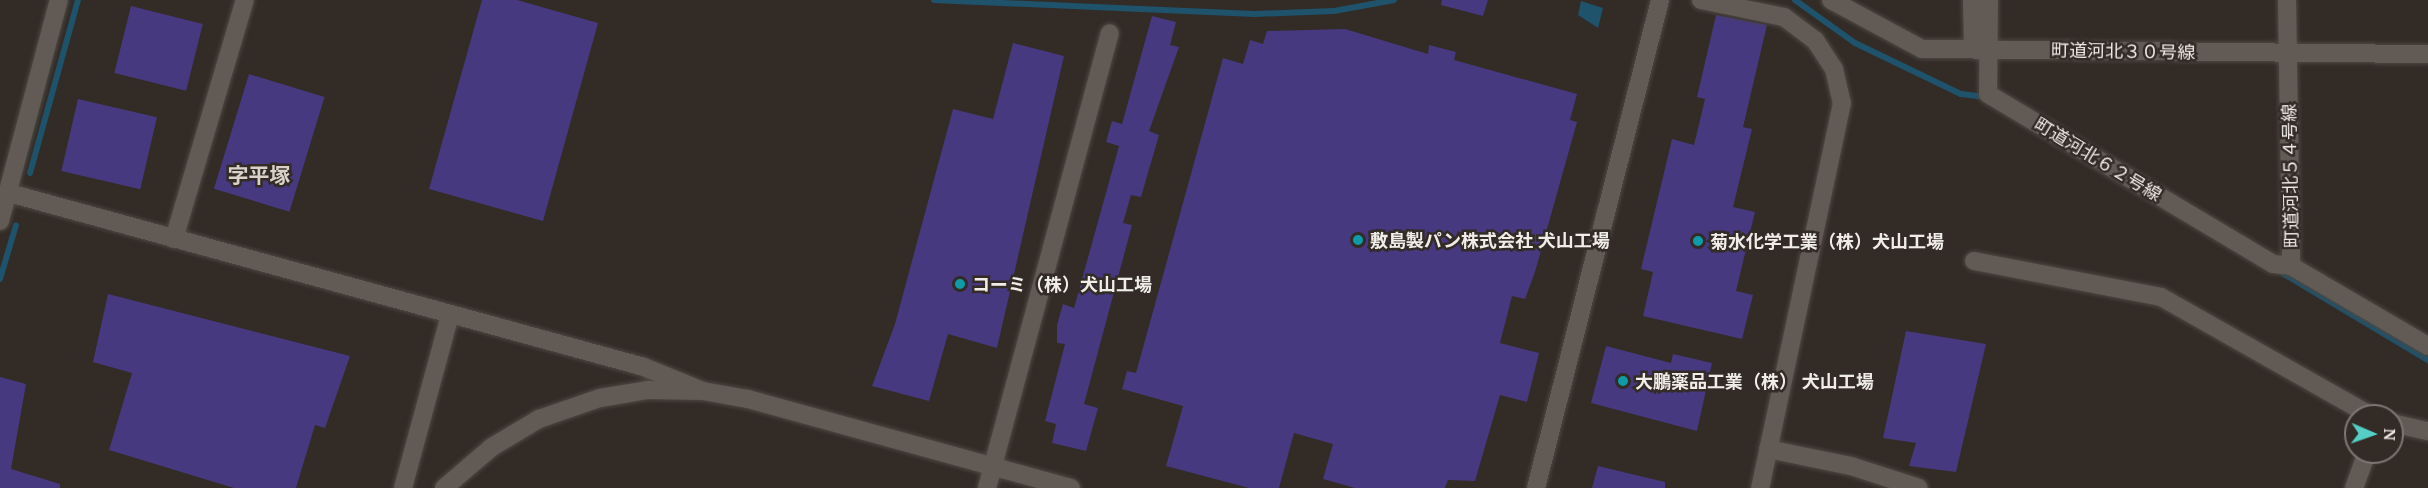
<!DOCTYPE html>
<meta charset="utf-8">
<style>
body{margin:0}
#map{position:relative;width:2428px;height:488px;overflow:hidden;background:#322b26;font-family:"PT Serif","Noto Sans JP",serif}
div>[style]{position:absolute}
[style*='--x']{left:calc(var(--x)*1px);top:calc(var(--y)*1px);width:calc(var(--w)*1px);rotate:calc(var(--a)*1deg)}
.water>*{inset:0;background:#1f526b}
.stream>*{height:6px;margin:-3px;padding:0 3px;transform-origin:3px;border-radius:3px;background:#1f526b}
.building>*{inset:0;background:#47397f;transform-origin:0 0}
.roads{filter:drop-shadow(0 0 2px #4d4842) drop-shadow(0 0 2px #4d4842)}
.minor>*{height:18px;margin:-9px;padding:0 9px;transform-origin:9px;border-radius:9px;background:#625a54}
.dots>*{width:16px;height:16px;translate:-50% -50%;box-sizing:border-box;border:3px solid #322b26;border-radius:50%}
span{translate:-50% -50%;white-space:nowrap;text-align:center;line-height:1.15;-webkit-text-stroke:5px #322b26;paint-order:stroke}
.street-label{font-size:18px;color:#f0ece8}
.poi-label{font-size:18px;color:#f0ece8;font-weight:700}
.left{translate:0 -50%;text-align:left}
.quarter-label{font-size:21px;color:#dad1c9;font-weight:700}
.north{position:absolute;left:2344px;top:404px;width:60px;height:60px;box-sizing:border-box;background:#322b26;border:2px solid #7e7874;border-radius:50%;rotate:92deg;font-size:16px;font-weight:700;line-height:24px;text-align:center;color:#f0ece8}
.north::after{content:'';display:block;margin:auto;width:21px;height:27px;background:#55cec6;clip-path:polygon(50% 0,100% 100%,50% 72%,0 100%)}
</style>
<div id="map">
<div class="water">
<i style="clip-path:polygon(1581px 1px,1603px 8px,1598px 28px,1578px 15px)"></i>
</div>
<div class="stream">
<i style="--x:934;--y:0;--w:321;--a:2.5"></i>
<i style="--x:1255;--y:14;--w:79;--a:-2.2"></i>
<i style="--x:1334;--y:11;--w:61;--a:-10.4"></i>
<i style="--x:1795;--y:0;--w:74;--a:35.6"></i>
<i style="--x:1855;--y:43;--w:118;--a:25.7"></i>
<i style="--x:1961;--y:94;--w:25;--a:7"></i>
<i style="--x:30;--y:173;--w:180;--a:-74.5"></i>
<i style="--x:2279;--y:271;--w:174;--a:30.9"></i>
<i style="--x:0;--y:279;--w:56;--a:-73.5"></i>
</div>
<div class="building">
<i style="clip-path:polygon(482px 0,517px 0,598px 23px,543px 221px,429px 189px)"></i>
<i style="clip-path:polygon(1442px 0,1488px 0,1483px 16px,1441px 5px)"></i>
<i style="left:131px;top:6px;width:74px;height:69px;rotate:14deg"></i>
<i style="clip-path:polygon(1716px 15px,1767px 25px,1743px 127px,1752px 129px,1733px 207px,1755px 212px,1736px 291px,1753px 295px,1742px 339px,1643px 316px,1653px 272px,1641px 269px,1672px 139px,1694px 145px,1705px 99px,1697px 97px)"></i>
<i style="clip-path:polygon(1152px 16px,1176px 22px,1170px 45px,1179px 47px,1149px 131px,1159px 135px,1141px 197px,1131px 195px,1123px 223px,1132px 225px,1084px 404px,1098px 408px,1086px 451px,1052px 443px,1056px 424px,1045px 421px,1065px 344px,1057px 343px,1057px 325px,1063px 304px,1074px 308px,1119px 146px,1106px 142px,1112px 121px,1122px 124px)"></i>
<i style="clip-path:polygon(1345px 29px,1428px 54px,1429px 45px,1456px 52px,1454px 60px,1577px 94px,1570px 120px,1577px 122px,1535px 272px,1525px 299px,1512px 296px,1500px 343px,1539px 353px,1527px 402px,1500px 395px,1475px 481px,1448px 480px,1445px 488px,1355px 488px,1323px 479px,1333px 444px,1294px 433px,1279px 488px,1249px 488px,1166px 466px,1183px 406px,1122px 389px,1127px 371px,1136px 373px,1223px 58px,1243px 64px,1250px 40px,1263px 44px,1267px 31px)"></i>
<i style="clip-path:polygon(1013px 43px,1064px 56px,997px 348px,948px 334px,929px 401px,872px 386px,895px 324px,953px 109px,993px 119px)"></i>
<i style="left:249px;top:74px;width:79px;height:120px;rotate:17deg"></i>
<i style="left:78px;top:99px;width:81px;height:74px;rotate:13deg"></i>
<i style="clip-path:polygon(108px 294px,350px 356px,325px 428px,315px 425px,296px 488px,234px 488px,109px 450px,132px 373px,93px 362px)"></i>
<i style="clip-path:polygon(1906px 331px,1986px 344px,1956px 472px,1909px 466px,1916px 443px,1883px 438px)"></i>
<i style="clip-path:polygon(1606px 346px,1671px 363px,1673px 354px,1712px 363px,1697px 431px,1591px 403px)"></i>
<i style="clip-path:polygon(0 377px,26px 384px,11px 469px,60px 484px,60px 488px,0 488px)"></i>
<i style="clip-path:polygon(1598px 466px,1665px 482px,1665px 488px,1592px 488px)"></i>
</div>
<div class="roads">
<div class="minor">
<i style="--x:1701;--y:0;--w:85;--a:11.6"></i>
<i style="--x:1784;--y:17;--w:39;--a:37"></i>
<i style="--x:1815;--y:40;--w:35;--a:57"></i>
<i style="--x:1834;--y:69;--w:35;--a:77"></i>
<i style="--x:1842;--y:103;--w:394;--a:102"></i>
<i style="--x:1831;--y:0;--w:103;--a:28.3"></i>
<i style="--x:1922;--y:49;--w:506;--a:0.57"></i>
<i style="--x:1972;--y:0;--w:49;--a:88.8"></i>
<i style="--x:1989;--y:0;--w:94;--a:90.6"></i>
<i style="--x:1988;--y:94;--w:332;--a:30.8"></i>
<i style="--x:2273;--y:264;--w:18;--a:6"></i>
<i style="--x:2287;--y:0;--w:266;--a:89.1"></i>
<i style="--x:2291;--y:266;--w:159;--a:30.3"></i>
<i style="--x:9;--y:193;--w:658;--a:15.32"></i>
<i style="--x:644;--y:367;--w:64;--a:22.1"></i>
<i style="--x:0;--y:221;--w:229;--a:-75.1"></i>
<i style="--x:174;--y:239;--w:249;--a:-73.5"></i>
<i style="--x:1974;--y:261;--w:190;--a:10.9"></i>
<i style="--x:2161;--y:297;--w:241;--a:29.5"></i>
<i style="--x:2392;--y:423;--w:37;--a:13"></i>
<i style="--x:1768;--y:449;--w:85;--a:11.6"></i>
<i style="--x:1851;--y:466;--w:71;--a:17.9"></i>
<i style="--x:403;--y:488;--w:179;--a:-74.8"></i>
<i style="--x:444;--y:488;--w:63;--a:-40.5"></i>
<i style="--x:492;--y:447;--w:55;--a:-30.8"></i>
<i style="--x:539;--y:419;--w:65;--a:-19"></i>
<i style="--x:600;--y:398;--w:49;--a:-9.5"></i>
<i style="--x:648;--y:390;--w:55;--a:1"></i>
<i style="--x:703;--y:391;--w:46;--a:10.1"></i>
<i style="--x:748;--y:399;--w:335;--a:15.4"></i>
<i style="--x:987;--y:488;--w:471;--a:-74.9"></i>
<i style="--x:1536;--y:488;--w:504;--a:-75.74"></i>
<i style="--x:2354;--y:488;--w:38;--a:-70"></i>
</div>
</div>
<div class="dots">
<i style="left:1358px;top:240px;background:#0f9aa8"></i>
<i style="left:1698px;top:241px;background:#0f9aa8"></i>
<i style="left:960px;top:284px;background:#0f9aa8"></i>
<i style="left:1623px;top:381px;background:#0f9aa8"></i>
</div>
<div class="street-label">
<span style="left:2123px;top:51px;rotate:1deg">町道河北３０号線</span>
<span style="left:2098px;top:159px;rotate:31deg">町道河北６２号線</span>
<span style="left:2290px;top:176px;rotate:-91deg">町道河北５４号線</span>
</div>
<div class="poi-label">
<span class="left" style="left:1370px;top:240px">敷島製パン株式会社 犬山工場</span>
<span class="left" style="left:1710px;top:241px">菊水化学工業（株）犬山工場</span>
<span class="left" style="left:972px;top:284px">コーミ（株）犬山工場</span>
<span class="left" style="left:1635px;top:381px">大鵬薬品工業（株） 犬山工場</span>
</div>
<div class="quarter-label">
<span style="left:259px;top:175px">字平塚</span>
</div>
<div class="north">N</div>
</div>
